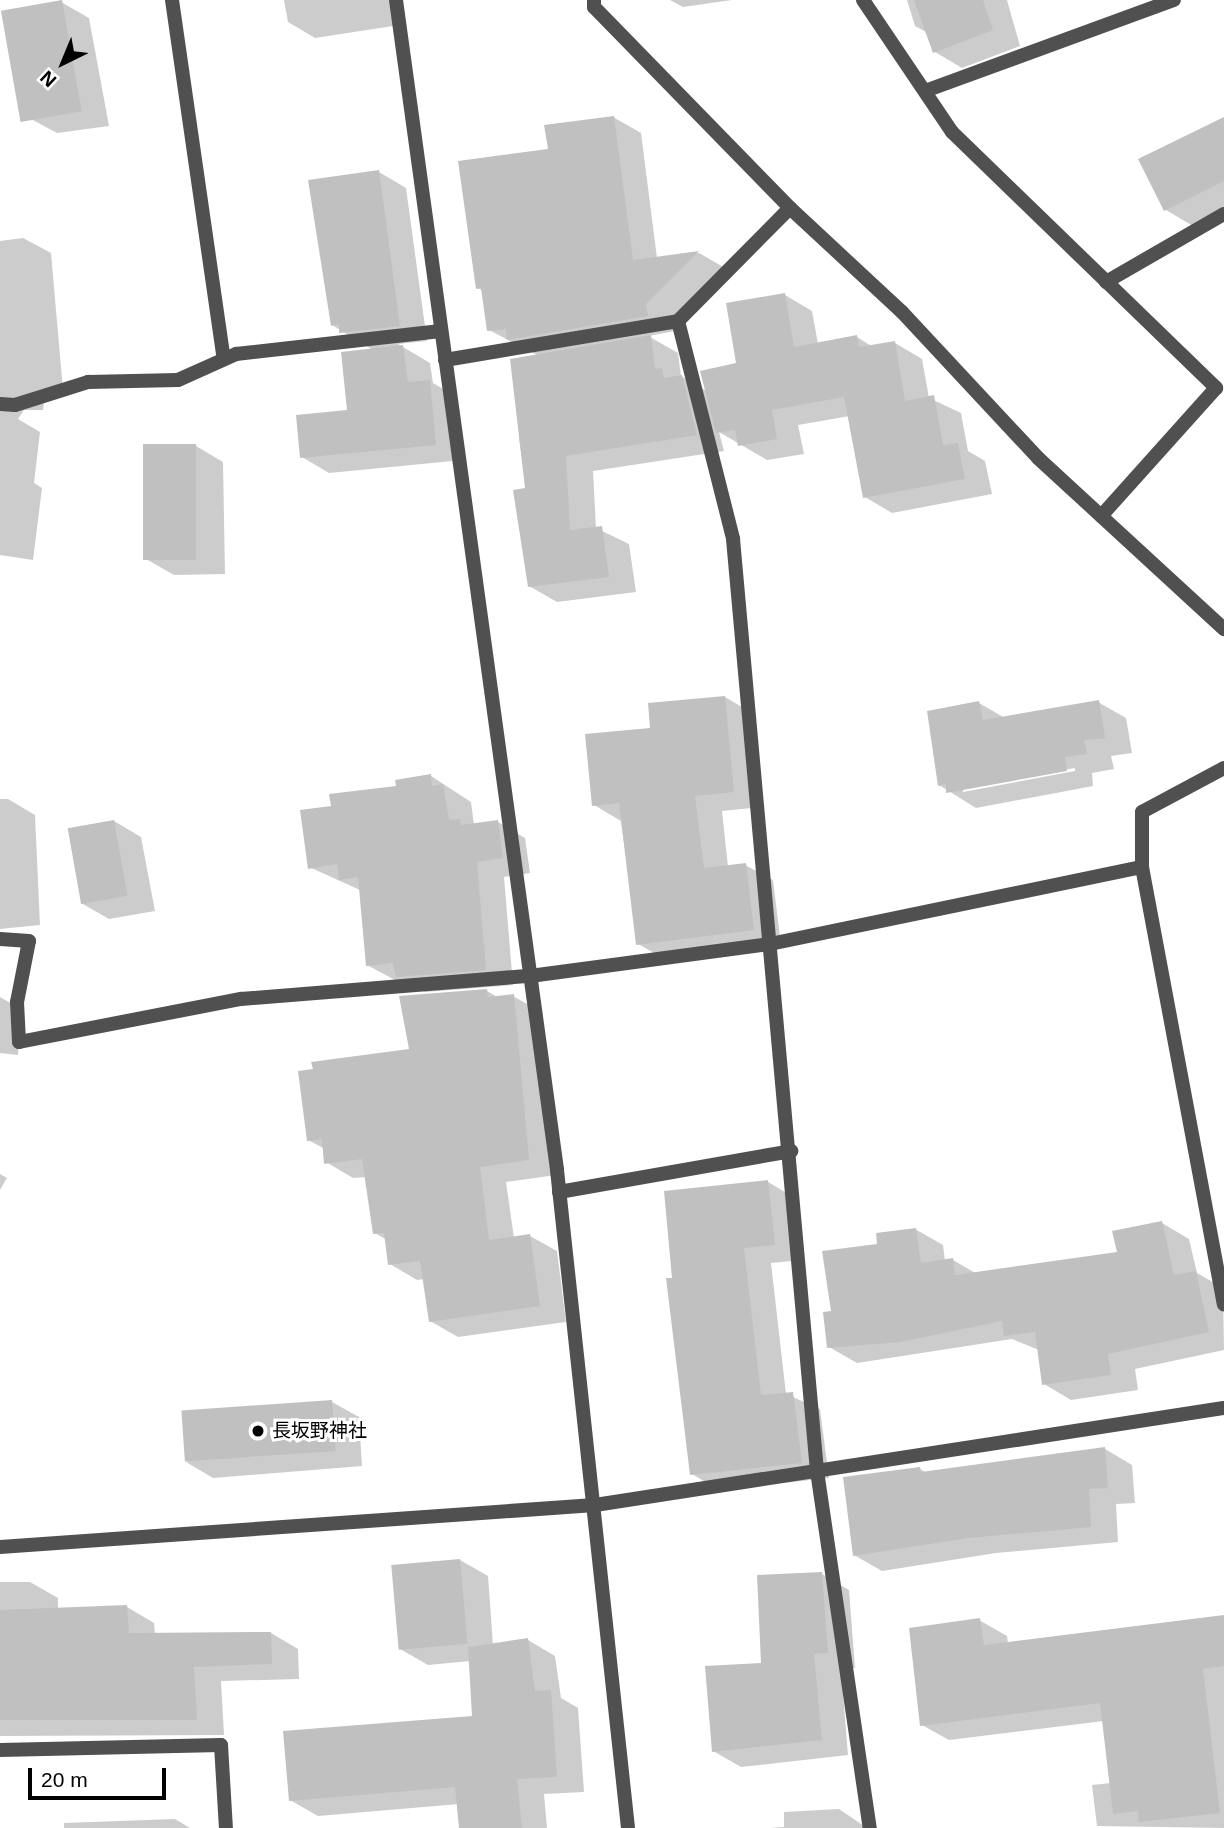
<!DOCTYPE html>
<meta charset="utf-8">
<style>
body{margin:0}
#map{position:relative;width:1224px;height:1828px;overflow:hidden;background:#fff;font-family:Arial,"Noto Sans JP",sans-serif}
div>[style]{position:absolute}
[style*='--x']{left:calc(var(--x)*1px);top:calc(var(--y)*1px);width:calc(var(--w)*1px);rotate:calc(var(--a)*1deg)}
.shadow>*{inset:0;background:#0003;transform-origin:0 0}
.building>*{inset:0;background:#c0c0c0;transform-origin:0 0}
.minor>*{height:14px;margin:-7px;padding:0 7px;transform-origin:7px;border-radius:7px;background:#505050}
.dots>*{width:19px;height:19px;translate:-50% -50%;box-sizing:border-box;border:4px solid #fff;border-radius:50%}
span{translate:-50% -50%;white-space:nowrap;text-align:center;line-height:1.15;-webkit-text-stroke:6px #fff;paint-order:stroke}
.poi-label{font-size:19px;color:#000}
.left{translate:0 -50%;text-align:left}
.north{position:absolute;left:28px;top:28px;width:70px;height:70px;-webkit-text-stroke:5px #fff;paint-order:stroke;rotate:223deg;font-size:19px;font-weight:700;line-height:28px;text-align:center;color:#000}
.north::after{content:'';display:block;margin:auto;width:24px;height:32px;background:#000;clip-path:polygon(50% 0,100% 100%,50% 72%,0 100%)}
.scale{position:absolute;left:28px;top:1768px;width:138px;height:32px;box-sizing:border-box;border:4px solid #000;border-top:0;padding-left:9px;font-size:21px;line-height:24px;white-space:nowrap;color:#000;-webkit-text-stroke:5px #fff;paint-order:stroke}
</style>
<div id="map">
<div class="shadow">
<i style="clip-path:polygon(284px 0,402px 0,406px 24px,315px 38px,288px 22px)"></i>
<i style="clip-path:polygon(670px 0,732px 0,683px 7px)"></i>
<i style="clip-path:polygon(907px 0,1007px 0,1020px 46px,962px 68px,935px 52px,928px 33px,915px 26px)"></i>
<i style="clip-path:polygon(61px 2px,89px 18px,109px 126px,57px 133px,29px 118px)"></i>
<i style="clip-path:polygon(613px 117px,641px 133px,657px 258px,699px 253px,725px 268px,675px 331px,648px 336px,678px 353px,681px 376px,708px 392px,738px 365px,785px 295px,812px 311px,818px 344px,857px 337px,873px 347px,895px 343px,922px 359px,929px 398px,961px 413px,968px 451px,985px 461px,992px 494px,892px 513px,865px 497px,850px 416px,798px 425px,804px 454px,767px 460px,719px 432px,724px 451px,593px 471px,596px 528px,629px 544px,636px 592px,557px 602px,529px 586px,527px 489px,519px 438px,524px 437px,539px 356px,489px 330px,483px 291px,478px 288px,550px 150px)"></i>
<i style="clip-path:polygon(1224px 119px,1224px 210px,1193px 226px,1166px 210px)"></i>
<i style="clip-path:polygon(379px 172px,406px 188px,427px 341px,398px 344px,430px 363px,433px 383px,457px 397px,463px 460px,329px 473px,302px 457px,349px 412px,373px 350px,332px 325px)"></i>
<i style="clip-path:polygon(23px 238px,51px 253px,63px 390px,45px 393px,43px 410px,24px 410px,18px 419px,40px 432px,34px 483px,42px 488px,33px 560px,0 555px,0 241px)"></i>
<i style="clip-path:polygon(196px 446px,223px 462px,225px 574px,174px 575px,146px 559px)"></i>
<i style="clip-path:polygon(725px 697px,752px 713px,761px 807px,722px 811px,728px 867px,745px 865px,773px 880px,781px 945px,665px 959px,638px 944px,621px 821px,594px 805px,652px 729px)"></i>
<i style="clip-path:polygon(evenodd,1098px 702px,1126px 718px,1132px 753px,1111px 756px,1114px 769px,1092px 773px,1093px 786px,976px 808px,939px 785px,979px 703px,1005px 718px,1098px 702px,1075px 768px,1075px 771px,963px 792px,963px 788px,1075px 768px)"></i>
<i style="clip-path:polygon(431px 776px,471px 802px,474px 825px,498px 822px,525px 838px,530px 873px,504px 877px,513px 985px,425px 992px,404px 980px,395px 980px,367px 965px,360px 890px,309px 867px,333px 808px)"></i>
<i style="clip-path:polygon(0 799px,8px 799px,35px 815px,40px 925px,0 929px)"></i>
<i style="clip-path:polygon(114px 821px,141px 837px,155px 911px,109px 919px,81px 903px)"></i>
<i style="clip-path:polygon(487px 991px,499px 998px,513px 996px,541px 1012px,556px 1175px,506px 1182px,514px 1238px,530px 1236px,557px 1251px,566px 1322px,458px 1337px,430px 1321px,425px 1279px,417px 1280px,390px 1264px,387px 1240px,375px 1233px,367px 1177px,353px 1178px,326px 1162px,325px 1149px,308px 1140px)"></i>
<i style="clip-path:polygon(0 997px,21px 1009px,18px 1055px,0 1053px)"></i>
<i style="left:0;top:1174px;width:8px;height:41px;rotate:30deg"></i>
<i style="clip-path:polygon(768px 1182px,795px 1198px,802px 1260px,771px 1263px,786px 1394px,820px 1409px,829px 1478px,719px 1490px,692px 1474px,674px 1279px)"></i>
<i style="clip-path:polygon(1162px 1223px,1189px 1239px,1197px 1273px,1223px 1288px,1224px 1350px,1135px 1369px,1138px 1390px,1071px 1400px,1044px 1384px,1039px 1350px,1012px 1339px,857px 1363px,829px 1347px,833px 1313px,879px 1245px,915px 1229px,943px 1245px,945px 1261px,953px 1260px,977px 1274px,1119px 1254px)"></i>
<i style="clip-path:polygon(332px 1402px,359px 1417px,362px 1466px,213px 1478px,186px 1462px)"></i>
<i style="clip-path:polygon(1105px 1449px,1132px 1465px,1135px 1503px,1116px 1504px,1118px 1542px,996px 1553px,882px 1571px,854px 1555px,920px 1469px,927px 1473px)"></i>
<i style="clip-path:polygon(460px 1560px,488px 1576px,493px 1645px,528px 1640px,555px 1656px,561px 1698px,578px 1708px,584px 1792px,544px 1794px,547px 1828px,461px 1828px,459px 1804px,318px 1816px,290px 1800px,474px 1718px,470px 1661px,428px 1665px,400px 1649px)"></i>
<i style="clip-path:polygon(822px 1574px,849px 1590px,855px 1668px,841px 1669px,848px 1755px,741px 1767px,713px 1751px)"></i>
<i style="clip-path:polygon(0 1582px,30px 1582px,58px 1598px,58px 1610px,127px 1607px,154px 1623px,155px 1634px,271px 1633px,298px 1649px,299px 1679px,221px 1681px,224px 1735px,0 1736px)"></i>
<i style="clip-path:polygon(1224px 1618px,1224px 1828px,1097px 1826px,1092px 1785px,1111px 1783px,1104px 1721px,949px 1740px,922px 1725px,979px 1620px,1007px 1636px,1008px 1644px)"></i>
<i style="clip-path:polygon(839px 1809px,867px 1828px,770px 1828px,784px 1827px,784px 1812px)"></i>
<i style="clip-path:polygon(175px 1819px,190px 1828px,64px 1828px,64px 1823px)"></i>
</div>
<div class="building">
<i style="left:62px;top:0;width:113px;height:62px;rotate:80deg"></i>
<i style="clip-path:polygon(914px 0,983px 0,993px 30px,933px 53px)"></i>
<i style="clip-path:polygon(614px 116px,633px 260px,699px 251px,646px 304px,648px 316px,507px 340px,506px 329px,487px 331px,481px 288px,476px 289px,458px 161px,548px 149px,544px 125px)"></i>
<i style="clip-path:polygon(1224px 117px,1224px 181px,1164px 211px,1138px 159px)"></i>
<i style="clip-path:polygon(379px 170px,400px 326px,339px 333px,339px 324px,331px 326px,308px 180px)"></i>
<i style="clip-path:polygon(785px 293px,794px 347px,857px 335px,859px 347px,895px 341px,905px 401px,934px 395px,943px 445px,958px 443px,965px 479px,863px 498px,844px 397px,772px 410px,777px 439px,738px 446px,735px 430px,716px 433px,700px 371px,736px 363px,726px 303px)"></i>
<i style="clip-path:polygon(651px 335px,655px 369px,662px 368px,664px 378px,682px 375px,697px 435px,566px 456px,570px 530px,602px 526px,609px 577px,528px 587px,513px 490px,525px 488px,510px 359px)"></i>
<i style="clip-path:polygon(403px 345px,408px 382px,430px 380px,436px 445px,300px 458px,296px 415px,347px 410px,341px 352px)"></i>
<i style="left:143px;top:444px;width:53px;height:116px"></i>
<i style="clip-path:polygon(725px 696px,734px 792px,695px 796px,704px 868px,746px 863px,754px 930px,636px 945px,619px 803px,592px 806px,585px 734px,650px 728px,648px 703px)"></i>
<i style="clip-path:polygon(1099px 700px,1105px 738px,1084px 740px,1087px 754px,1065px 757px,1067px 771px,946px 793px,946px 784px,938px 786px,927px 711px,979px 701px,983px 720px)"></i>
<i style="clip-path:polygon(431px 774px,432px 786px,443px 784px,449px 820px,460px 819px,461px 825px,498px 820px,503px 858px,477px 862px,486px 970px,396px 977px,393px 963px,366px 966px,358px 877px,339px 880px,337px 864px,308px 869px,300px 810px,331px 806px,329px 794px,396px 786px,395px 780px)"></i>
<i style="left:114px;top:820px;width:77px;height:47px;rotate:80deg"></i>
<i style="clip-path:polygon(487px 989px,488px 997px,514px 994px,529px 1160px,480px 1167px,489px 1240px,530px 1234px,540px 1306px,429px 1322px,420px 1261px,388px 1265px,384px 1233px,373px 1234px,362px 1159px,324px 1164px,322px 1139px,307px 1141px,298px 1071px,313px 1069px,311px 1062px,409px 1049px,399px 996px)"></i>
<i style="clip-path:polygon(768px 1180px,775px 1245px,744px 1248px,761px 1395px,793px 1392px,802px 1463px,690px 1475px,666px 1278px,672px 1278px,664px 1191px)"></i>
<i style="clip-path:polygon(1162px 1221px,1174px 1275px,1196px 1271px,1209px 1332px,1108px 1354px,1111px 1375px,1042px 1385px,1035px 1332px,1004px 1336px,1002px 1321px,900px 1342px,827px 1348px,823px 1312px,831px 1311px,822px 1251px,877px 1244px,876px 1233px,916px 1228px,921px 1263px,953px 1258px,955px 1275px,1117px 1252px,1112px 1231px)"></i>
<i style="left:332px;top:1400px;width:51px;height:151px;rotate:86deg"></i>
<i style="clip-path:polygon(1105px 1447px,1108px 1488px,1089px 1489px,1091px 1527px,968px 1538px,853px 1556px,843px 1477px,920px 1467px,921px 1472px)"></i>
<i style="left:460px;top:1559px;width:85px;height:69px;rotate:85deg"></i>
<i style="clip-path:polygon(822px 1572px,828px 1653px,814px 1654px,822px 1740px,712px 1752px,705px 1666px,761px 1663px,757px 1575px)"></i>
<i style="clip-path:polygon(127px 1605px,129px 1633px,271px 1632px,272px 1664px,194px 1667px,197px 1720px,0 1720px,0 1610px)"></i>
<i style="clip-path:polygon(1224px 1615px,1224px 1666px,1203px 1669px,1220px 1813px,1139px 1822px,1138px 1811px,1113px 1814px,1100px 1703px,920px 1726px,909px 1628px,980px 1618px,984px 1645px)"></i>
<i style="clip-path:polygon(528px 1638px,535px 1691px,551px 1690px,557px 1777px,517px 1779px,522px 1828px,459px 1828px,455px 1787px,289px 1801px,283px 1731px,472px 1716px,468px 1647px)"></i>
</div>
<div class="minor">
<i style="--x:172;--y:0;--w:363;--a:81.8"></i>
<i style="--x:396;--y:0;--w:1181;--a:82.16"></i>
<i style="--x:557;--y:1170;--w:662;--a:83.84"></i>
<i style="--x:594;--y:0;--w:7;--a:90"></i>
<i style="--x:594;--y:7;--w:281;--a:45.7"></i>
<i style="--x:790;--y:208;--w:153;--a:42.9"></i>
<i style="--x:902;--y:312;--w:200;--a:47"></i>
<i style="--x:1038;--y:458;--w:253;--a:42.6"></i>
<i style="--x:863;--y:0;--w:159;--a:56"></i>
<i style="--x:952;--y:132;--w:368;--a:44.1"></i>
<i style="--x:1216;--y:388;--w:172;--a:131.9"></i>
<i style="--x:925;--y:91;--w:265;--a:-20.1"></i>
<i style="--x:1106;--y:282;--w:136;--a:-30"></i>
<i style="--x:678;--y:321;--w:225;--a:75.8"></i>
<i style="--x:733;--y:539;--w:936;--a:84.85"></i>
<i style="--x:817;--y:1471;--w:361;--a:81.6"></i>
<i style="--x:445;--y:360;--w:236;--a:-9.5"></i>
<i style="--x:678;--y:321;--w:159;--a:-45.3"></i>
<i style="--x:0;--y:404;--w:15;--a:4"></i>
<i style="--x:15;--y:405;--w:77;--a:-17.5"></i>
<i style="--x:88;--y:382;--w:90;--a:-1.3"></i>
<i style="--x:178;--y:380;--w:64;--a:-24.1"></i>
<i style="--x:236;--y:354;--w:206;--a:-6.4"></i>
<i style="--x:1224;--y:768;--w:93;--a:151.8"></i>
<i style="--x:1142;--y:812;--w:55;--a:90"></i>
<i style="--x:1142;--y:867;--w:445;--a:79.4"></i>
<i style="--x:0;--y:939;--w:29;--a:4"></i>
<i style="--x:29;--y:941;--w:62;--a:101.1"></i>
<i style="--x:17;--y:1002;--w:40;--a:87.1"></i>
<i style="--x:19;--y:1042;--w:226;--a:-11"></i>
<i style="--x:241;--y:999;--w:290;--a:-4.6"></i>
<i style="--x:530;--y:976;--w:242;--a:-7.6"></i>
<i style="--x:770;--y:944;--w:380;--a:-11.7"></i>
<i style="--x:559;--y:1192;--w:236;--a:-10"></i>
<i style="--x:0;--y:1547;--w:596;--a:-4.04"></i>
<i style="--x:595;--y:1505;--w:636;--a:-8.77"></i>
<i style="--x:0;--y:1750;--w:221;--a:-1.3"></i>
<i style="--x:221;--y:1745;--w:83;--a:86.6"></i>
</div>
<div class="dots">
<i style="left:258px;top:1431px;background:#000"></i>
</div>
<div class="poi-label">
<span class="left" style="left:272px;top:1431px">長坂野神社</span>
</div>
<div class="north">N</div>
<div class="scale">20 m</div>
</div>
